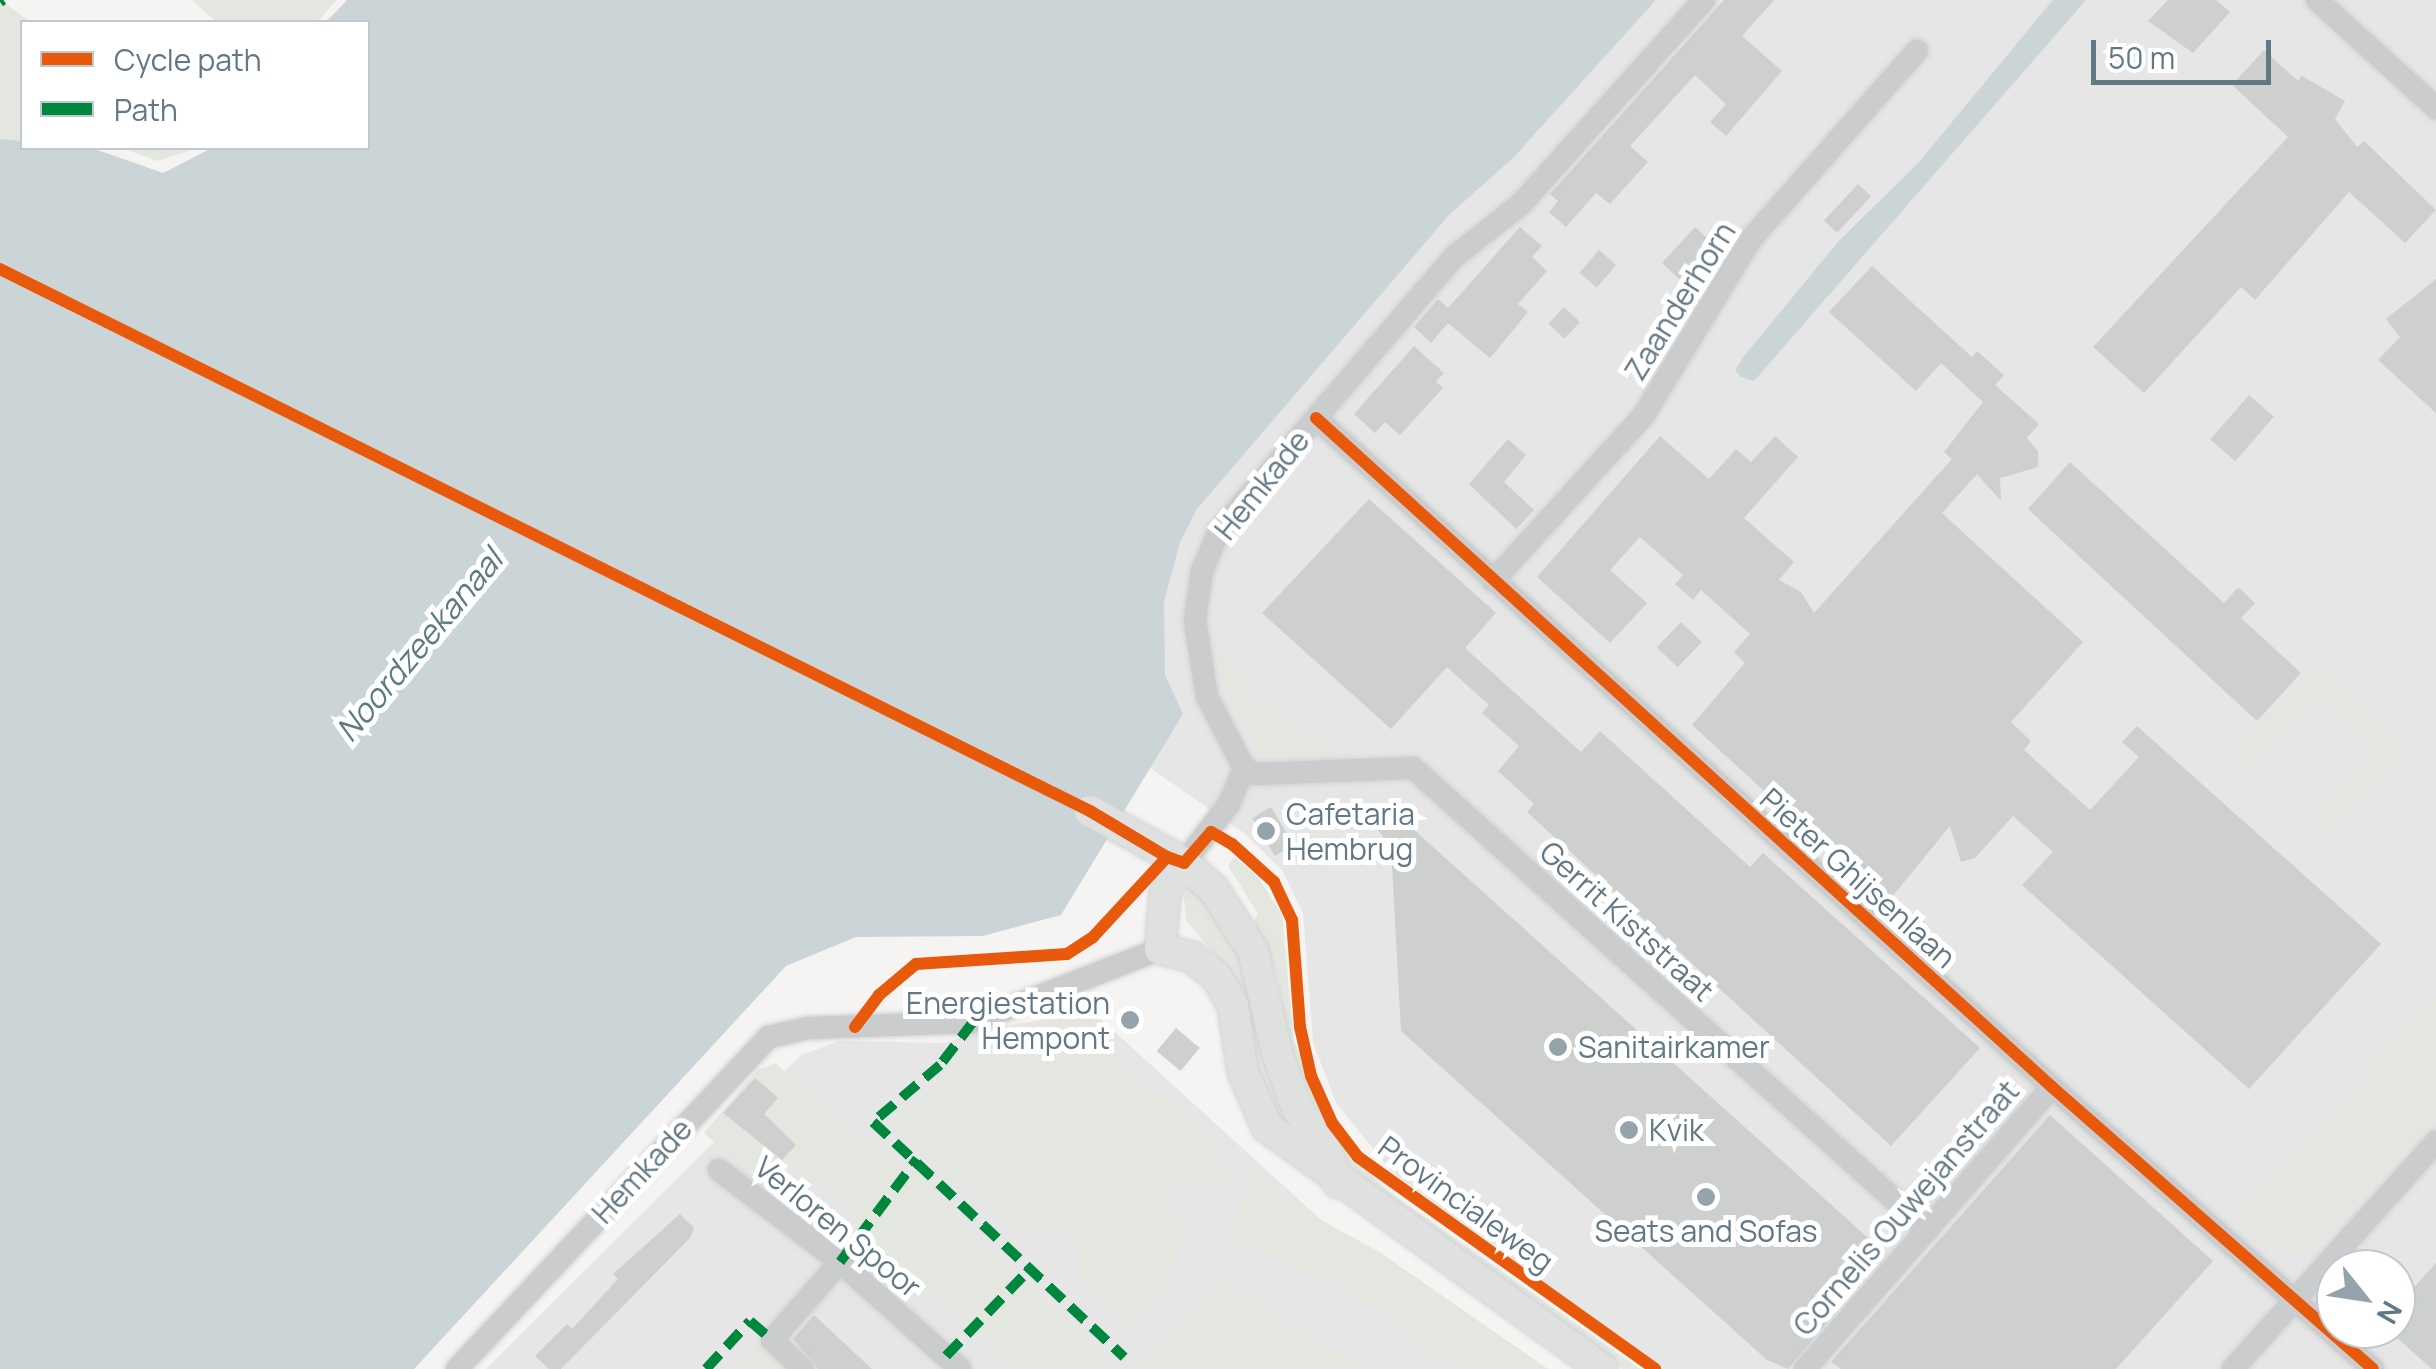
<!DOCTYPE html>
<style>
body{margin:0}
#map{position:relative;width:2436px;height:1369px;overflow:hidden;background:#f5f4f2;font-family:Manrope,sans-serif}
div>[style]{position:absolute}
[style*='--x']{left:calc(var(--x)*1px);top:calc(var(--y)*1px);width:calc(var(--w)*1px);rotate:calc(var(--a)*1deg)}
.built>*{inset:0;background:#e5e6e5}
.green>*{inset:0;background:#e4e7e0}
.water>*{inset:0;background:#cbd5d7}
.ferry>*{height:2.5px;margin-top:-1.25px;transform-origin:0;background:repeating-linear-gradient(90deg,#5e7b82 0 12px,transparent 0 22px)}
.building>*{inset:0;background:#cecfcf;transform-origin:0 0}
.roads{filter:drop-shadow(0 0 2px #d1d2d2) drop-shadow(0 0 2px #d1d2d2)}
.street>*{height:22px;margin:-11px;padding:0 11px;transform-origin:11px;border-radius:11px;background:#cacccd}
.secondary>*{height:30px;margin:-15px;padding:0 15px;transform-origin:15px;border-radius:15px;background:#dfe0e0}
.quiet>*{height:10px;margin-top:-5px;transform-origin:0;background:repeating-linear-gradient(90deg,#00873e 0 20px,transparent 0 30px)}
.cycleway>*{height:12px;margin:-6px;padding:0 6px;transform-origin:6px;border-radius:6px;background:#e8590c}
.dots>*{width:28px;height:28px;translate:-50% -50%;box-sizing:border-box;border:5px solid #fff;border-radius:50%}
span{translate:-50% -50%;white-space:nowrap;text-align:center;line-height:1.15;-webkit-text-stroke:10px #fff;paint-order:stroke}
.street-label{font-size:30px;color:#627885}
.poi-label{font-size:30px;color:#627885}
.left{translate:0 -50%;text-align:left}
.right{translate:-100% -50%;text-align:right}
.water-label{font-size:32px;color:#5e7b82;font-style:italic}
.legend{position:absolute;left:20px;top:20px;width:350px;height:130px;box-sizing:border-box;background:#fff;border:2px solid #c0c9ce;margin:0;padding:12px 18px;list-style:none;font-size:30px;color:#627885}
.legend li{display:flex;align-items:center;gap:20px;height:50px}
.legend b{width:50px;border:2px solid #c0c9ce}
.north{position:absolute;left:2316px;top:1249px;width:100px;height:100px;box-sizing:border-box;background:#fff;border:2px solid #c0c9ce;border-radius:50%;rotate:120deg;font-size:28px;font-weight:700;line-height:40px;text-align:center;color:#627885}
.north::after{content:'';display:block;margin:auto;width:35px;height:45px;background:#95a3ab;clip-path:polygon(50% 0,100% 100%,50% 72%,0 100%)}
.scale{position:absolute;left:2091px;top:40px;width:180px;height:45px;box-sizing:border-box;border:5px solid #627885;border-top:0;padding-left:12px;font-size:30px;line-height:35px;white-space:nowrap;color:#627885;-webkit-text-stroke:8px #fff;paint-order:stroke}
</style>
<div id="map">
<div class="built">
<i style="clip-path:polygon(evenodd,1591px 0,2436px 0,2436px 1369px,1656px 1369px,1392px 1172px,1336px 1103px,1313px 1042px,1303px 913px,1282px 870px,1244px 833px,1104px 736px,1058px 585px,1591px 0,2336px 1269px,2396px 1269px,2396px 1329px,2336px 1329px,2336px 1269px)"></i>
<i style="clip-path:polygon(1093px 1012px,1319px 1218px,1544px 1369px,486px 1369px,801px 1055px,840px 1041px,945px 1043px,991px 1028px)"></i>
</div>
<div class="green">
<i style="clip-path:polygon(0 0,31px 22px,22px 22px,22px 141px,0 139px)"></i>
<i style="clip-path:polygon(192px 0,337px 0,317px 22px,216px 22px)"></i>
<i style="clip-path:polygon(121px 148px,197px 148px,158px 161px)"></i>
<i style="clip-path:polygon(1235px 647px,1239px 652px,1230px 666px,1248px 692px,1319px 749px,1331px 736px,1334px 757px,1262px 755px,1224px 683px,1217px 658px)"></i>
<i style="clip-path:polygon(2317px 661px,2408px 745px,2330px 832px,2315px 820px,2379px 750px,2321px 695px,2255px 764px,2237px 749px)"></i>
<i style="clip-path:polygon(1234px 857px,1258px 877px,1282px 915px,1294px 1040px,1334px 1136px,1388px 1191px,1640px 1369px,1623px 1369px,1377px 1196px,1329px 1142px,1289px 1044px,1277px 976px,1254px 921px,1258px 914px,1228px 866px)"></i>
<i style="clip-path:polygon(1191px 887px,1205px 896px,1244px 964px,1271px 1081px,1307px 1132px,1282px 1125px,1261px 1091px,1224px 965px,1186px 921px,1184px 896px)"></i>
<i style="clip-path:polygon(2436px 998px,2436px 1113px,2319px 1243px,2299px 1255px,2272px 1247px,2238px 1217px)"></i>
<i style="clip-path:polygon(1096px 999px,1115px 1069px,1167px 1099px,1236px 1179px,1178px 1185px,1165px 1204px,1181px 1230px,1175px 1266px,1128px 1333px,1083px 1286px,1078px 1237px,1028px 1235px,886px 1124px,992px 1043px)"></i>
<i style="clip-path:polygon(775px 1063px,910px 1177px,915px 1173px,1112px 1369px,1020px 1369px,782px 1151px,757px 1179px,704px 1133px,757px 1070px)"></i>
<i style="clip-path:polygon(1256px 1172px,1302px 1210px,1378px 1251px,1548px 1369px,1458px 1369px,1340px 1285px,1224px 1239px)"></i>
<i style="clip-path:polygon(1221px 1280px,1362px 1369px,1136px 1369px)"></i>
<i style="clip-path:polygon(758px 1344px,786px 1369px,735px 1369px)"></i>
</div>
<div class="water">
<i style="clip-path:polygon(347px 0,1656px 0,1513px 158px,1449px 215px,1197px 509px,1180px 542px,1164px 602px,1165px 675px,1183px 714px,1061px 915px,983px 936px,856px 937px,786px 966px,414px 1369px,0 1369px,0 139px,22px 141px,22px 148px,92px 148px,163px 173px,212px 148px,368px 148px,368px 22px,326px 22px)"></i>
<i style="clip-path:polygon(2053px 0,2086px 0,1754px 381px,1741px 377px,1735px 370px,1744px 356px,1838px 242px,1918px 163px)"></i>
</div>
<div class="ferry">
<i style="--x:0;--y:269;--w:1203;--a:26.46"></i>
</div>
<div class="building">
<i style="clip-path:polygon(1724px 0,1774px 0,1742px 36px,1782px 71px,1726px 136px,1710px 122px,1726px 104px,1695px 75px,1630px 146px,1648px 162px,1610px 204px,1596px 193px,1566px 227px,1549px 212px,1558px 201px,1550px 194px)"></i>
<i style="clip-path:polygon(2168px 0,2216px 0,2230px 12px,2193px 53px,2148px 21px)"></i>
<i style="clip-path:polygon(2264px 50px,2298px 81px,2302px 76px,2345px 101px,2335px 119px,2357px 147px,2364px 141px,2436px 210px,2405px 243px,2349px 192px,2255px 300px,2241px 287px,2144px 393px,2093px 347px,2288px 137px,2232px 85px)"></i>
<i style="left:1858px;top:184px;width:18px;height:50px;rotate:43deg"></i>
<i style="clip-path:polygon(1520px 227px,1542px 246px,1532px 257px,1547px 271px,1518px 304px,1528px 312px,1490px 358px,1448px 323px,1431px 343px,1414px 327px,1438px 299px,1448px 308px)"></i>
<i style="clip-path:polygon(1695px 227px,1715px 245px,1679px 279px,1662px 263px)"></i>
<i style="left:1599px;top:250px;width:23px;height:30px;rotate:41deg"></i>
<i style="clip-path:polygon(1872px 266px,1972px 357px,1977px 351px,2004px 375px,1995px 385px,2039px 424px,2027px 438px,2038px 451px,2038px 467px,2000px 478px,2001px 501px,1977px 474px,1942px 513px,2083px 642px,2011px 722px,2031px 741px,2024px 750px,2090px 810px,2139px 757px,2122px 742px,2137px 726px,2381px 944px,2249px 1089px,2022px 885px,2053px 852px,2013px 816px,1975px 858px,1961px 862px,1950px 826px,1887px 903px,1739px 768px,1692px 725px,1745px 663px,1734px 652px,1750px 634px,1701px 590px,1693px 600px,1675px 584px,1683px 575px,1640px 537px,1610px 570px,1647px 603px,1610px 643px,1537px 577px,1660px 436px,1709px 479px,1736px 449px,1751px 462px,1775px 436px,1798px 457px,1744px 518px,1794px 562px,1779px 580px,1801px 592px,1814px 613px,1952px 459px,1944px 452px,1983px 402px,1941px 363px,1916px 391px,1829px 312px)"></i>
<i style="clip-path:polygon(2436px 279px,2436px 413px,2378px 360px,2400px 337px,2386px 319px)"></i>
<i style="left:1564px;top:307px;width:22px;height:23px;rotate:43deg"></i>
<i style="clip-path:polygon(1414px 346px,1444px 373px,1436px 381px,1443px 388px,1400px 435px,1385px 422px,1375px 433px,1354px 414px)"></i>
<i style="left:2249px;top:395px;width:33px;height:59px;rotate:41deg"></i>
<i style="clip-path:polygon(1508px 439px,1526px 455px,1504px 482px,1534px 510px,1516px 529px,1469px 484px)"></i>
<i style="clip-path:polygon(2070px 462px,2224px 603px,2238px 587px,2255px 603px,2241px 618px,2301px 673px,2257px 721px,2028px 509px)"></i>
<i style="clip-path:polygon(1369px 499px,1496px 613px,1465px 648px,1581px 752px,1600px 731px,1750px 867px,1763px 853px,1980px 1048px,1891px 1146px,1527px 812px,1534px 804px,1498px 771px,1519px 746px,1482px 713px,1489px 705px,1447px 667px,1391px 729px,1262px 613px)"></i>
<i style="left:1681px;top:622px;width:29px;height:35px;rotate:44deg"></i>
<i style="left:1271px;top:807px;width:44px;height:22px;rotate:59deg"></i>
<i style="clip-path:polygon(1393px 811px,1886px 1254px,1788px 1369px,1767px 1360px,1401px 1031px,1391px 847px,1377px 829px)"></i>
<i style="left:1176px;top:1028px;width:31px;height:30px;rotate:40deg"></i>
<i style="clip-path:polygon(755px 1078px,778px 1098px,764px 1114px,796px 1145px,782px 1160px,723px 1113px)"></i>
<i style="clip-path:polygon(2050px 1115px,2213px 1261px,2116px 1369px,1841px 1369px,1831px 1362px)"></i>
<i style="clip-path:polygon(680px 1214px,694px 1228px,690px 1238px,561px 1369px,549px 1369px,535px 1356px,567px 1324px,572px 1329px,618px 1279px,613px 1274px)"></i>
<i style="clip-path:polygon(2436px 1263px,2436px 1369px,2432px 1369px,2396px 1337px,2396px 1307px)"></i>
<i style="clip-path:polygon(814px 1315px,872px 1369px,818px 1369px,793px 1339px)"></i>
</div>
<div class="roads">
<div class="street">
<i style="--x:2317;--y:0;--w:161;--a:42.2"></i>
<i style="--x:1316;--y:418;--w:995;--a:42.27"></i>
<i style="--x:2052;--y:1087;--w:427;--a:41.3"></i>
<i style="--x:1493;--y:581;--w:224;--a:-47.7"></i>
<i style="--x:1644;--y:415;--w:206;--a:-58.7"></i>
<i style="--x:1751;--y:239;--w:251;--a:-48.6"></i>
<i style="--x:1244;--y:768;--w:80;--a:-117.5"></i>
<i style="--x:1207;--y:697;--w:78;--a:-98.9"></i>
<i style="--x:1195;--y:620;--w:49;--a:-81.9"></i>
<i style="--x:1202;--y:571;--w:43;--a:-67"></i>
<i style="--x:1219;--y:531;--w:362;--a:-49.4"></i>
<i style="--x:1455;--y:256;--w:84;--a:-38.2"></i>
<i style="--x:1521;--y:204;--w:274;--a:-48.1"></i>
<i style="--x:1244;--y:768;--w:13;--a:27"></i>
<i style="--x:1256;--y:774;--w:157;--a:-2.2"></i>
<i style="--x:1413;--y:768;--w:692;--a:41.89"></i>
<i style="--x:1184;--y:863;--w:74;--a:-52.7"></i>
<i style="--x:1229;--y:804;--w:39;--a:-67"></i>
<i style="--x:719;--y:1170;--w:152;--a:37.2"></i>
<i style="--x:840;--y:1262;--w:161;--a:41.7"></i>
<i style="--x:457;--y:1369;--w:456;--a:-46.8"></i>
<i style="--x:769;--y:1037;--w:39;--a:-13"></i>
<i style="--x:807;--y:1028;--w:166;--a:-2.1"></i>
<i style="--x:973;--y:1022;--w:201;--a:-21.3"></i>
<i style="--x:803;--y:1369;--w:42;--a:-136.9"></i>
<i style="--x:772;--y:1340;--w:103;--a:-48.9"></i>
<i style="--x:1805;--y:1369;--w:375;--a:-48.8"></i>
<i style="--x:2233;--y:1369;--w:305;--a:-48.2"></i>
</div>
<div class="secondary">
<i style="--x:1090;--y:811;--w:107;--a:29"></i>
<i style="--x:1184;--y:863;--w:40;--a:42"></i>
<i style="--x:1214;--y:890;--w:72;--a:57.4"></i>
<i style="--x:1253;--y:951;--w:108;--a:76.6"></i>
<i style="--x:1278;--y:1056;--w:58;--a:69.7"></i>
<i style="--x:1298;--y:1110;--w:44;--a:53.4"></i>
<i style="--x:1324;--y:1145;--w:40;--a:69.8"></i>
<i style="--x:1184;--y:863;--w:36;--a:122"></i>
<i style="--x:1165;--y:894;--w:55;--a:95.2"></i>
<i style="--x:1160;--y:949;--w:33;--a:14"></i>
<i style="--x:1192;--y:957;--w:32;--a:39"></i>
<i style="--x:1217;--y:977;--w:33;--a:61"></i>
<i style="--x:1233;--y:1006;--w:67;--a:81.4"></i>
<i style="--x:1243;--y:1072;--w:60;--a:66.4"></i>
<i style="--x:1267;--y:1127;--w:413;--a:35.8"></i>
</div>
</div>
<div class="quiet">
<i style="--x:0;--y:2;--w:4;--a:-34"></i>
<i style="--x:973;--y:1022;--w:54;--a:127.5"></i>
<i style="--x:940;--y:1065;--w:88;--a:139.6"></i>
<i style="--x:873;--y:1122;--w:344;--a:43.1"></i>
<i style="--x:840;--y:1262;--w:129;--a:-53.2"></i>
<i style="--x:946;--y:1356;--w:125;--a:-46"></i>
<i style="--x:706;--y:1369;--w:65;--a:-47.5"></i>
<i style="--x:750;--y:1321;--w:29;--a:41"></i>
</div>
<div class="cycleway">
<i style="--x:0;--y:269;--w:1217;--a:26.44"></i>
<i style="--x:1090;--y:811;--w:90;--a:30.9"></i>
<i style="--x:1167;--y:857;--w:18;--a:19"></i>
<i style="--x:1184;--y:863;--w:41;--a:-48.9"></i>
<i style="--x:1211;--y:832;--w:24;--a:30"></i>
<i style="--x:1232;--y:844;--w:57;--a:42.1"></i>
<i style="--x:1274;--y:882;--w:42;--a:64.7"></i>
<i style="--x:1292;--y:920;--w:107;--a:85.7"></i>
<i style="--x:1300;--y:1027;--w:50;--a:77.3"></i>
<i style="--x:1311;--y:1076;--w:51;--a:65.9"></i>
<i style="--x:1332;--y:1123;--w:43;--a:52.6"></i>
<i style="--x:1358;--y:1157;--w:365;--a:35.5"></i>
<i style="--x:1316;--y:418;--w:995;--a:42.27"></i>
<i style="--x:2052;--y:1087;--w:427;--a:41.3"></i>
<i style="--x:855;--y:1027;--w:40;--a:-53"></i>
<i style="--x:879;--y:995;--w:48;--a:-40"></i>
<i style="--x:916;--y:964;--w:151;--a:-3.8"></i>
<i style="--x:1067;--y:954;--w:31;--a:-33"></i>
<i style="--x:1093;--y:937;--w:109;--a:-47.2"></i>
</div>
<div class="dots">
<i style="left:1266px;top:831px;background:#95a3ab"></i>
<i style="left:1130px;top:1020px;background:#95a3ab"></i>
<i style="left:1558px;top:1047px;background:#95a3ab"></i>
<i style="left:1629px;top:1130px;background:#95a3ab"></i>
<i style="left:1706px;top:1197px;background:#95a3ab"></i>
</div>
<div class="street-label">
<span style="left:1680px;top:301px;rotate:-58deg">Zaanderhorn</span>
<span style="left:1262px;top:485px;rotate:-51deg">Hemkade</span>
<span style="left:1858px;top:878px;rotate:42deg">Pieter Ghijsenlaan</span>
<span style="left:1627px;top:921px;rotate:42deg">Gerrit Kiststraat</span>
<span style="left:642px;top:1171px;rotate:-47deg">Hemkade</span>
<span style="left:1466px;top:1204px;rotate:36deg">Provincialeweg</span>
<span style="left:1906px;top:1208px;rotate:-49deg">Cornelis Ouwejanstraat</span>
<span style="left:838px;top:1227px;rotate:39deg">Verloren Spoor</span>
</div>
<div class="poi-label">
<span class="left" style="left:1286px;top:831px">Cafetaria<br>Hembrug</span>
<span class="right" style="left:1110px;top:1020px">Energiestation<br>Hempont</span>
<span class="left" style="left:1578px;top:1047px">Sanitairkamer</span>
<span class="left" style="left:1649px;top:1130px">Kvik</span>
<span style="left:1706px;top:1231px">Seats and Sofas</span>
</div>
<div class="water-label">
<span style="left:419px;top:645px;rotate:-50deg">Noordzeekanaal</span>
</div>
<ul class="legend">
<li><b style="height:12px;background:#e8590c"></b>Cycle path</li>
<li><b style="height:12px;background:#00873e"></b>Path</li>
</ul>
<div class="north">N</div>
<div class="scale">50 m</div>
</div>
